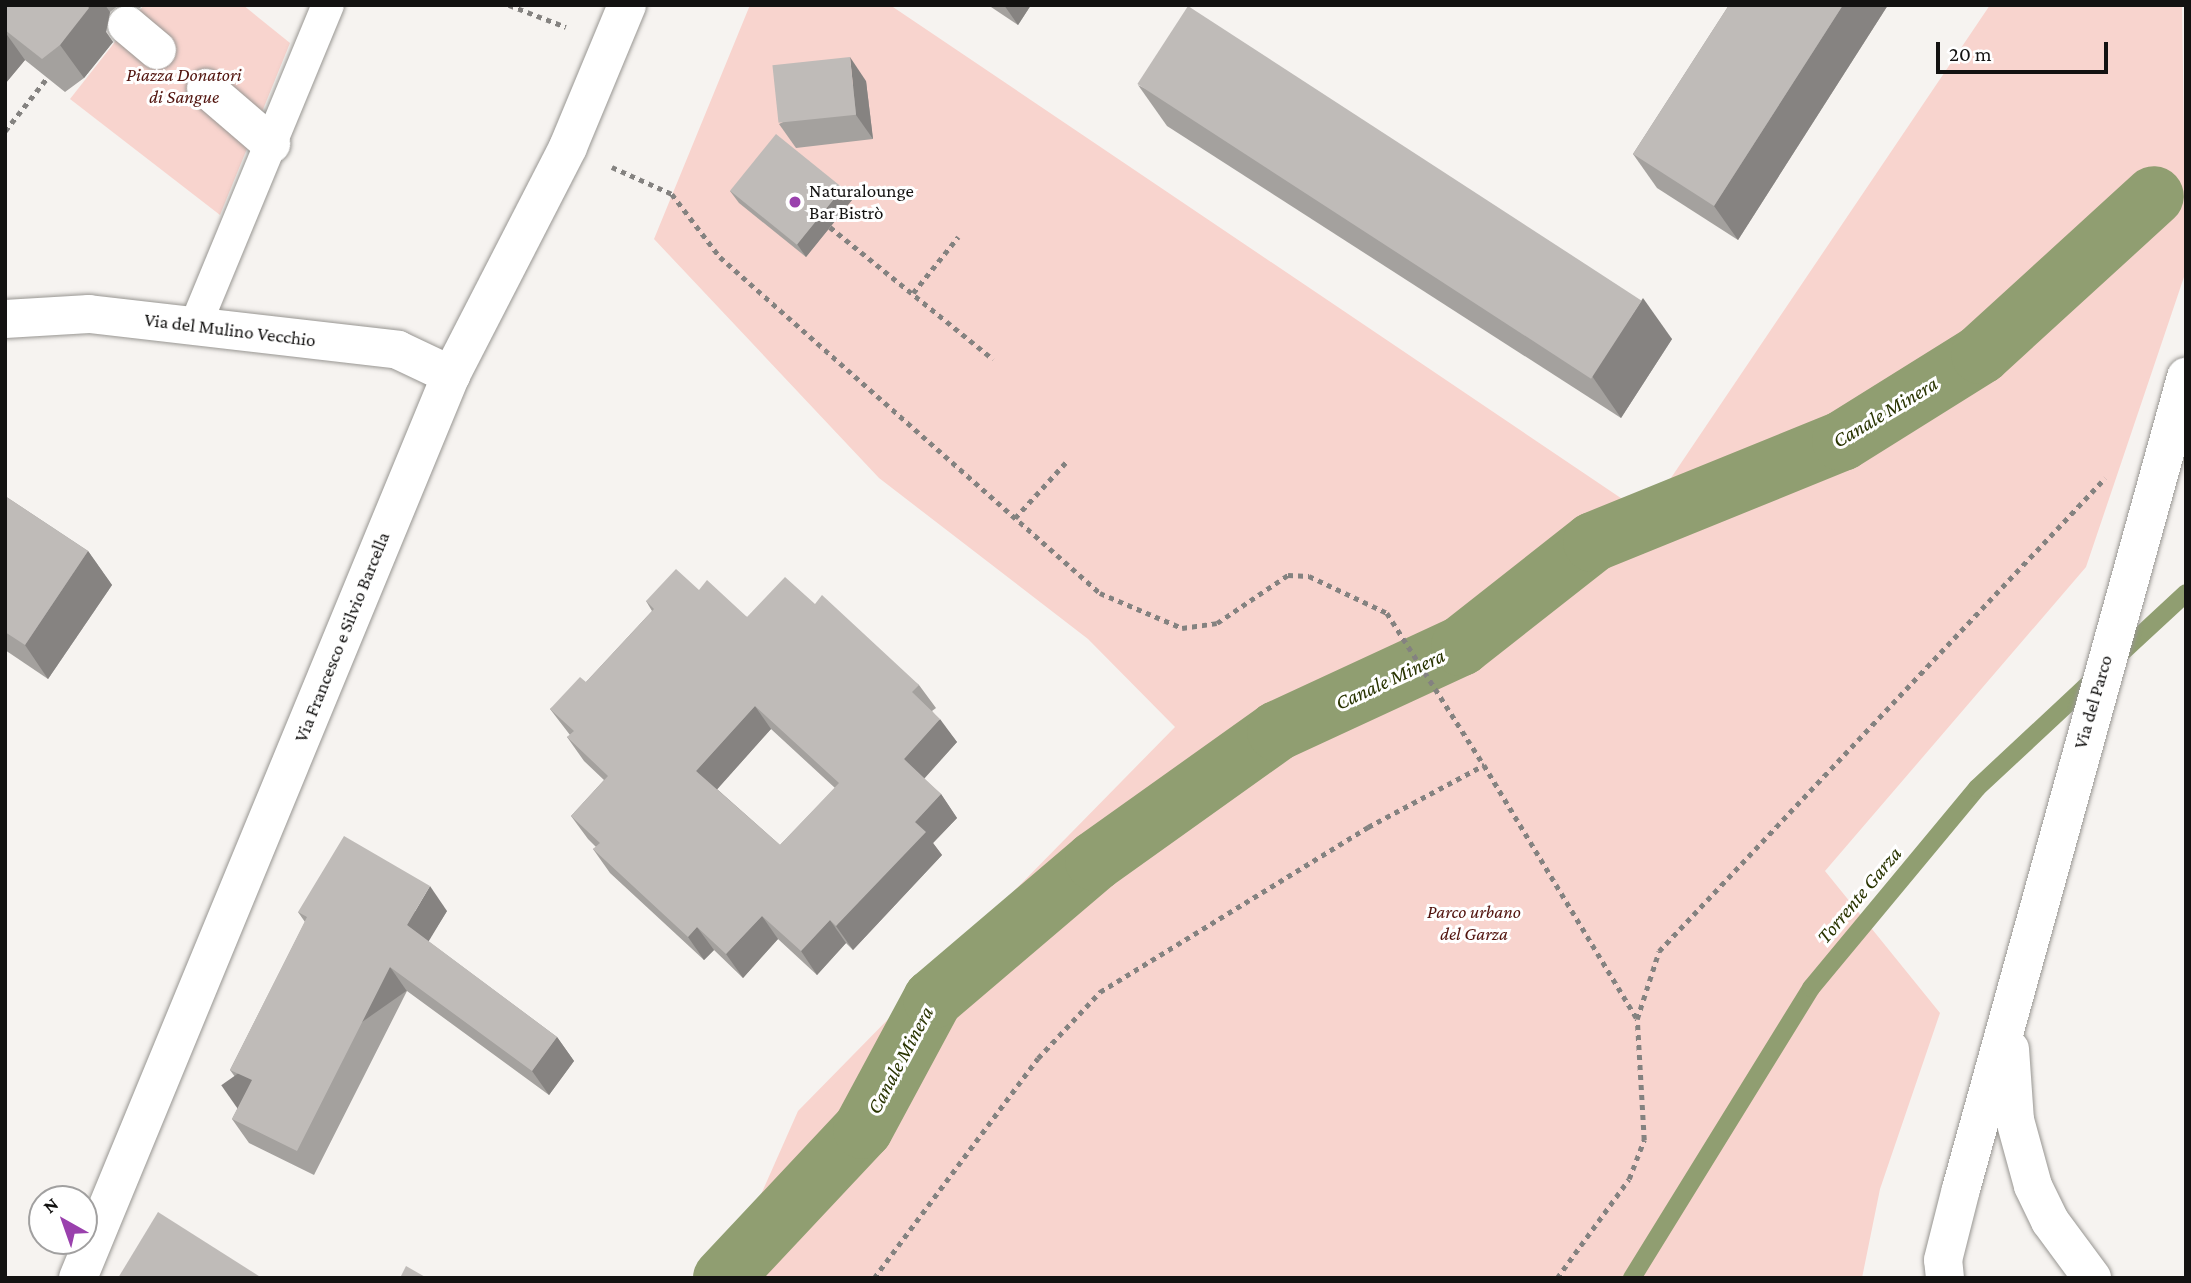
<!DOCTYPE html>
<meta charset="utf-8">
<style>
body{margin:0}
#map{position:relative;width:2191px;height:1283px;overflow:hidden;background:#f6f3f0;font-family:"Crimson Pro",serif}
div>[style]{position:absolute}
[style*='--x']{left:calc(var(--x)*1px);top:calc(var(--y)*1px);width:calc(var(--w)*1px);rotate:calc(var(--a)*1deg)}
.green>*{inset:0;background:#f8d4ce}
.stream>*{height:18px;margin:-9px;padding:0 9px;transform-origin:9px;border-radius:9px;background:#909e71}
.canal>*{height:60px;margin:-30px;padding:0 30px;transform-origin:30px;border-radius:30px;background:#909e71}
.path>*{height:4.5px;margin-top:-2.25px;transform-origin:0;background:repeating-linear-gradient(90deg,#848280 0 5px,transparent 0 10px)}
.roads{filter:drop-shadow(0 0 2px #989692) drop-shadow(0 0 2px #989692)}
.service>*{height:32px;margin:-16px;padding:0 16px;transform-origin:16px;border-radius:16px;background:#fff}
.pedestrian>*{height:38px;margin:-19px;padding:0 19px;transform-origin:19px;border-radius:19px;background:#fff}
.minor>*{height:38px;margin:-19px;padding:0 19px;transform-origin:19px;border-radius:19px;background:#fff}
.wall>*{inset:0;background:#a4a19e}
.shaded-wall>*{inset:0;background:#868381;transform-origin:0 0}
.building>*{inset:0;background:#bfbbb8;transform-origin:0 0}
.dots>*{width:19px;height:19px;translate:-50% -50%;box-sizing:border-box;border:4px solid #fff;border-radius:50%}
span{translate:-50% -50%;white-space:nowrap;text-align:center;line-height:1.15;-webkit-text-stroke:6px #fff;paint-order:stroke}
.park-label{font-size:19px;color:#51130d;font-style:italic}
.poi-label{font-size:19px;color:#131211}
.left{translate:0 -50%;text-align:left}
.street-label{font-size:19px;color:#131211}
.water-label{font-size:21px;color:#293400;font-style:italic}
.frame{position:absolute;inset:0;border:7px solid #131211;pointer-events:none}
.north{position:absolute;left:28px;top:1185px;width:70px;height:70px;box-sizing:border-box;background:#fff;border:2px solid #a1a0a0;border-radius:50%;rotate:320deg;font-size:19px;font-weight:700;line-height:28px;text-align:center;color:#131211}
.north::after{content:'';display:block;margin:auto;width:24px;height:32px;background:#9a41ad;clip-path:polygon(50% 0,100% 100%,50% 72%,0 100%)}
.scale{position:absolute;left:1936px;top:42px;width:172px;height:32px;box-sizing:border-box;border:4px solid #131211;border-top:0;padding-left:9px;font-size:21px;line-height:24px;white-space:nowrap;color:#131211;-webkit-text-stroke:5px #fff;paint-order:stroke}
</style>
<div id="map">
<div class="green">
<i style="clip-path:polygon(144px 5px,243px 5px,290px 43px,220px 215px,70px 99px)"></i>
<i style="clip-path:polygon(750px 5px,890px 5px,1646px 515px,1990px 5px,2182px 5px,2186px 271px,2086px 567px,1825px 871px,1940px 1013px,1880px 1189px,1862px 1278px,724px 1278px,798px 1111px,1175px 727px,1088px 639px,879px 478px,654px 239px)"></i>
</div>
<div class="stream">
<i style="--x:2117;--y:657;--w:94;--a:-42.8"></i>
<i style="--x:1632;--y:1278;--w:341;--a:-58.3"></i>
<i style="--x:1811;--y:988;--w:260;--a:-50.3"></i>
<i style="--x:1977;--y:788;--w:163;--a:-43"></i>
</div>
<div class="canal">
<i style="--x:723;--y:1278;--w:204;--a:-46.8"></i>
<i style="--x:863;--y:1129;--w:148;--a:-61.7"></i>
<i style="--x:933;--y:999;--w:213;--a:-40.4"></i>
<i style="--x:1095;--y:861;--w:224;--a:-35.5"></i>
<i style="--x:1277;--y:731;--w:203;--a:-24.8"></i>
<i style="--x:1461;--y:646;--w:168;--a:-38.2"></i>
<i style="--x:1593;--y:542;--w:269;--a:-22.1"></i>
<i style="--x:1842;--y:441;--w:164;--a:-32"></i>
<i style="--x:1981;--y:354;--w:234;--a:-42.4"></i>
</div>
<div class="path">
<i style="--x:509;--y:5;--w:61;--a:21.1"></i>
<i style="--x:5;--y:131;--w:68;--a:-51.6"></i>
<i style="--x:612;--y:167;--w:66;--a:24.2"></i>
<i style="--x:672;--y:194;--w:79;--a:52.7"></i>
<i style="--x:720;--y:257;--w:507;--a:41.48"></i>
<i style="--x:1100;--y:593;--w:89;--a:23.1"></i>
<i style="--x:1182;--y:628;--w:35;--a:-8"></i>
<i style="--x:1217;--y:623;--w:86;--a:-34.1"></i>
<i style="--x:1288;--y:575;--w:21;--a:3"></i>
<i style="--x:1309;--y:576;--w:86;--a:25.4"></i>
<i style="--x:1387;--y:613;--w:180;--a:57.5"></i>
<i style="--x:830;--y:227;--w:210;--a:39"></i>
<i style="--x:913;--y:293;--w:72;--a:-51.2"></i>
<i style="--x:1015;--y:518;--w:77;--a:-47.6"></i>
<i style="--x:874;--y:1278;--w:274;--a:-53.3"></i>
<i style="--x:1038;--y:1058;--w:91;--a:-46.8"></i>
<i style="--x:1100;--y:992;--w:315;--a:-31.6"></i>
<i style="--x:1368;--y:827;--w:132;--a:-28.1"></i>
<i style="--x:1484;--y:765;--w:297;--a:58.9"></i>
<i style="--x:1557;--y:1278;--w:122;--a:-54"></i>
<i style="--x:1629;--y:1179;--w:42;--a:-69"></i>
<i style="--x:1644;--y:1140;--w:121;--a:-93.3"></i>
<i style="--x:1637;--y:1019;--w:71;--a:-72.1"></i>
<i style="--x:1659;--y:951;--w:650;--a:-46.68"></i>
</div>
<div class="roads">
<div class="service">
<i style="--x:195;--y:326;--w:347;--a:-67.5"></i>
</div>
<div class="pedestrian">
<i style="--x:127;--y:25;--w:39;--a:40"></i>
<i style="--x:206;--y:88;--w:86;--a:40.7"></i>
</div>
<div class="minor">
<i style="--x:5;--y:319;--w:84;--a:-3.4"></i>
<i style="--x:89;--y:314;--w:311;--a:6.6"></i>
<i style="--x:398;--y:350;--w:59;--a:25.3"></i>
<i style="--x:2010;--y:1049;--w:71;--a:86"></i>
<i style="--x:2015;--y:1120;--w:68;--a:74.7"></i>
<i style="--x:2033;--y:1186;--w:39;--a:64"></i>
<i style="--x:2050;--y:1221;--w:71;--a:53.6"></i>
<i style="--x:78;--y:1278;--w:977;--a:-67.56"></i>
<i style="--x:451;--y:375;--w:256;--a:-62.8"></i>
<i style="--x:568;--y:147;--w:154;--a:-67.4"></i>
<i style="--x:1945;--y:1278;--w:18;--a:-96"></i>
<i style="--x:1943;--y:1260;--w:73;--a:-75.8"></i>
<i style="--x:1961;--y:1189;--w:843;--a:-74.51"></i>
</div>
</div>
<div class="wall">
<i style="clip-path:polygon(5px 5px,119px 5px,110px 12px,106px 32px,113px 42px,84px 78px,65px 92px,25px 60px,5px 84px)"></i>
<i style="clip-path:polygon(126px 5px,142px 5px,140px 8px)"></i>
<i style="clip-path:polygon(988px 5px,1031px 5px,1018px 25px)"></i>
<i style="clip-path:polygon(1729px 5px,1888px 5px,1738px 240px,1657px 188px,1633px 154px)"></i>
<i style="clip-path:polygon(866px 81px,873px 139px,796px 148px,779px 124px)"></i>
<i style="clip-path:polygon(1138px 85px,1672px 339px,1621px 418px,1167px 126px)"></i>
<i style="clip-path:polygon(843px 188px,852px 200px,806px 257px,739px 203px,730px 191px)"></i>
<i style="clip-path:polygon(5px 496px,88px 551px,112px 585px,48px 679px,5px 650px)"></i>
<i style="clip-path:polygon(evenodd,699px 590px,747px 617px,815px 604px,919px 685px,936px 708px,932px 711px,957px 742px,924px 779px,941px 794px,957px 818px,933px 843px,942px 855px,853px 950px,846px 943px,817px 975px,778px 939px,743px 978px,714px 950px,704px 960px,610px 873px,593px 849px,596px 847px,588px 839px,571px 816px,604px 780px,584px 761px,567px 737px,570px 735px,550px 709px,586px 682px,652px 611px,646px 601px,699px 590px,771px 729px,835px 788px,780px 845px,717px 789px,771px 729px)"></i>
<i style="clip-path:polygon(447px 911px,428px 941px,557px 1037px,574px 1061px,549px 1095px,407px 991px,314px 1175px,249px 1143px,232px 1119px,246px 1092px,230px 1070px,305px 922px,298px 912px)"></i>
</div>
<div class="shaded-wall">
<i style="clip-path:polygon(87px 5px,105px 5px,110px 12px,106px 32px,113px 42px,84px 78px,60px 45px)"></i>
<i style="clip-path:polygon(1004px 5px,1031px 5px,1018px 25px)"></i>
<i style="clip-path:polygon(1843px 5px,1888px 5px,1738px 240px,1714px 206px)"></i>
<i style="clip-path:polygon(5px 32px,25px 60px,5px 84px)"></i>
<i style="clip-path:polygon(850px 57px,866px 81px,873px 139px,856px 115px)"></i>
<i style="clip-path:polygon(843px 188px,852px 200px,806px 257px,797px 244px)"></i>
<i style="clip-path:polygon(1643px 298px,1672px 339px,1621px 418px,1592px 376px)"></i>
<i style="clip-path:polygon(88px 551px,112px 585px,48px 679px,25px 645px)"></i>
<i style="clip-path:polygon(755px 706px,771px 729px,713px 794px,696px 771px)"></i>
<i style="clip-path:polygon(940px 719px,957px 742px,920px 783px,904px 759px)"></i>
<i style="clip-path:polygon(941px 794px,957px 818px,933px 843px,942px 855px,853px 950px,836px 926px,915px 822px)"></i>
<i style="clip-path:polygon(430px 886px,447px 911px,424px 949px,407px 925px)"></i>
<i style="clip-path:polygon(762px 916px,778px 939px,743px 978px,726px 954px)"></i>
<i style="clip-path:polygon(830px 920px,846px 943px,817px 975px,801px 951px)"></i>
<i style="clip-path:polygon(697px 927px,714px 950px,704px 960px,688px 937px)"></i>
<i style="left:390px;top:967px;width:29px;height:206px;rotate:55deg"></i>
<i style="clip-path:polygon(557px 1037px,574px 1061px,549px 1095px,532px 1071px)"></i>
</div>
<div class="building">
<i style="clip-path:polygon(5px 5px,87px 5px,89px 8px,60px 45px,42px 59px,5px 30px)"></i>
<i style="clip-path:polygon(1729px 5px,1843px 5px,1714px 206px,1633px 154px)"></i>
<i style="left:1188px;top:6px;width:541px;height:93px;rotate:33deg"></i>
<i style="left:850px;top:57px;width:58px;height:78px;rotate:84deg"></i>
<i style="left:776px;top:134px;width:86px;height:73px;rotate:39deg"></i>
<i style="clip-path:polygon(5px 496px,88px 551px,25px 645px,5px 632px)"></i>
<i style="clip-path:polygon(evenodd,676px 569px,699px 590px,707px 580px,747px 617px,785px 577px,815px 604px,822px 595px,919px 685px,912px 692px,940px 719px,904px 759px,941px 794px,915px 822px,926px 832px,836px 926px,830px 920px,801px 951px,762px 916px,726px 954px,697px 927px,688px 937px,593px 849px,600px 843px,571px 816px,608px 776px,567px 737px,574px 731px,550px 709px,580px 677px,586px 682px,654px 609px,646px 601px,676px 569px,755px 706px,839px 783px,780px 845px,696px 771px,755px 706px)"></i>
<i style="clip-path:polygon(344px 836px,430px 886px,407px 925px,557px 1037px,532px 1071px,390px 967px,297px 1151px,232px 1119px,252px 1080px,230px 1070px,307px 917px,298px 912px)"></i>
<i style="clip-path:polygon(158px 1212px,262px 1278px,118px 1278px)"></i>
<i style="clip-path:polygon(406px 1266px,427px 1278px,400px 1278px)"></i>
</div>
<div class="dots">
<i style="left:795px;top:202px;background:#9a41ad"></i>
</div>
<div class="park-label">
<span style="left:184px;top:86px">Piazza Donatori<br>di Sangue</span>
<span style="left:1474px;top:923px">Parco urbano<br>del Garza</span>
</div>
<div class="poi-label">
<span class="left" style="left:809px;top:202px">Naturalounge<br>Bar Bistrò</span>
</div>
<div class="street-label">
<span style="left:230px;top:330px;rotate:7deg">Via del Mulino Vecchio</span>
<span style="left:342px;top:637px;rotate:-68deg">Via Francesco e Silvio Barcella</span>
<span style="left:2093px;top:702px;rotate:-74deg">Via del Parco</span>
</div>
<div class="water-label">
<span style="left:1885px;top:412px;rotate:-31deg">Canale Minera</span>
<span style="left:1390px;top:679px;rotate:-25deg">Canale Minera</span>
<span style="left:1859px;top:895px;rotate:-50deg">Torrente Garza</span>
<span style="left:900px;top:1060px;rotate:-62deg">Canale Minera</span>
</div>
<div class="frame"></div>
<div class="north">N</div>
<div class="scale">20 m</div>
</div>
